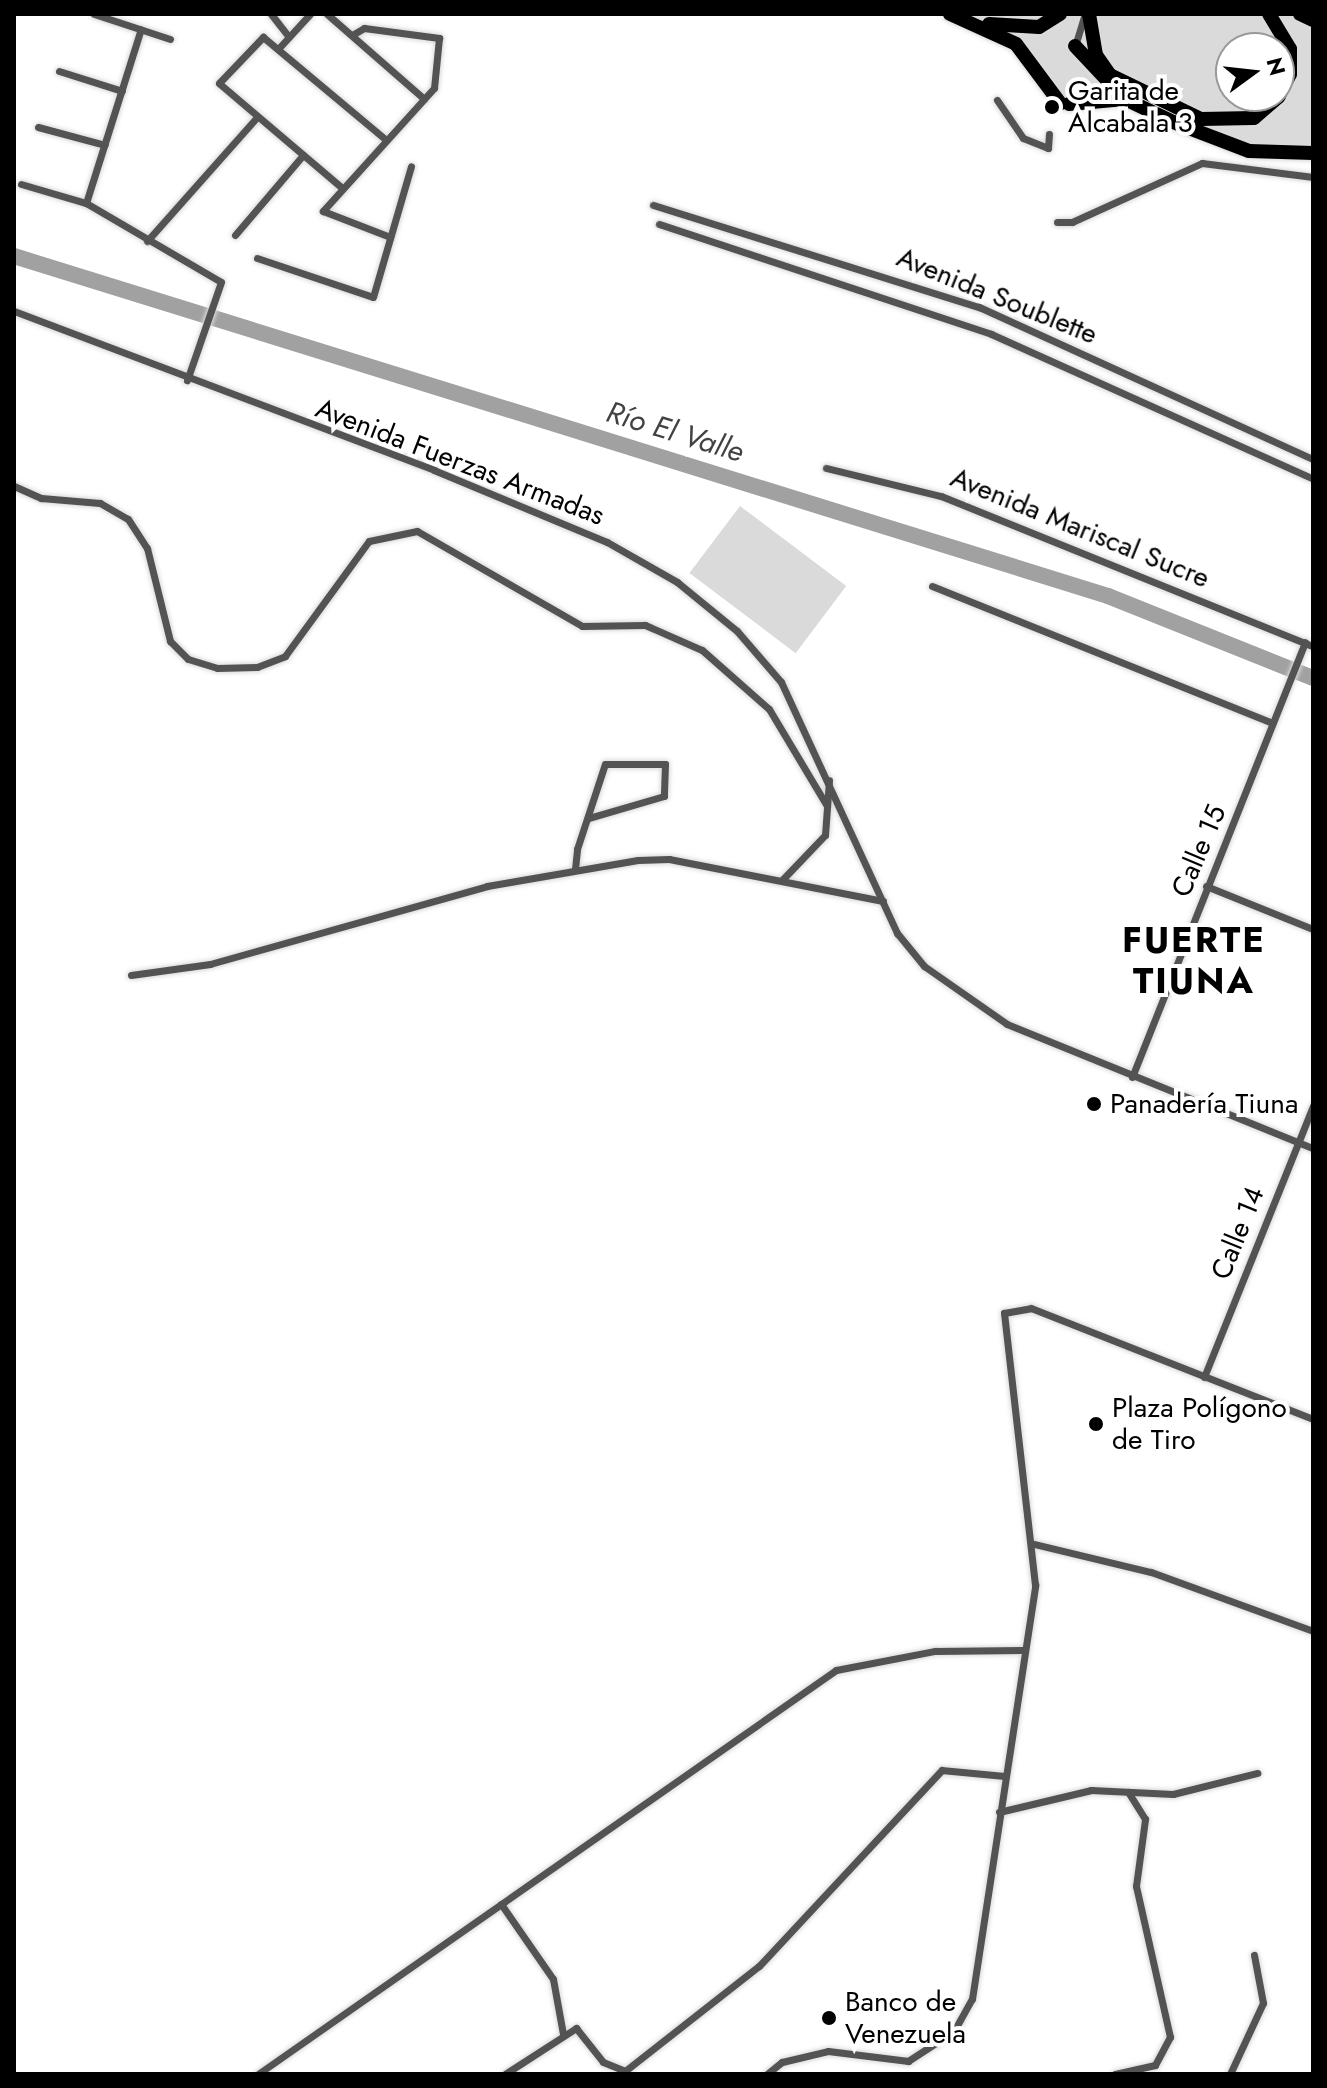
<!DOCTYPE html>
<meta charset="utf-8">
<style>
body{margin:0}
#map{position:relative;width:1327px;height:2088px;overflow:hidden;background:#fff;font-family:Jost,sans-serif}
div>[style]{position:absolute}
[style*='--x']{left:calc(var(--x)*1px);top:calc(var(--y)*1px);width:calc(var(--w)*1px);rotate:calc(var(--a)*1deg)}
.green>*{inset:0;background:#dadada;transform-origin:0 0}
.river>*{height:16px;margin:-8px;padding:0 8px;transform-origin:8px;border-radius:8px;background:#a1a1a1}
.roads{filter:drop-shadow(0 0 2px #dbdbdb) drop-shadow(0 0 2px #dbdbdb)}
.minor>*{height:7px;margin:-3.5px;padding:0 3.5px;transform-origin:3.5px;border-radius:3.5px;background:#535353}
.motorway>*{height:14px;margin:-7px;padding:0 7px;transform-origin:7px;border-radius:7px;background:#000}
.dots>*{width:22px;height:22px;translate:-50% -50%;box-sizing:border-box;border:4px solid #fff;border-radius:50%}
span{translate:-50% -50%;white-space:nowrap;text-align:center;line-height:1.15;-webkit-text-stroke:8px #fff;paint-order:stroke}
.poi-label{font-size:28px;color:#000}
.left{translate:0 -50%;text-align:left}
.street-label{font-size:28px;color:#000}
.water-label{font-size:30px;color:#424242;font-style:italic}
.district-label{font-size:36px;color:#000;font-weight:700;letter-spacing:2px}
.frame{position:absolute;inset:0;border:16px solid #000;pointer-events:none}
.north{position:absolute;left:1215px;top:32px;width:80px;height:80px;box-sizing:border-box;background:#fff;border:2px solid #999;border-radius:50%;rotate:75deg;font-size:22px;font-weight:700;line-height:32px;text-align:center;color:#000}
.north::after{content:'';display:block;margin:auto;width:28px;height:36px;background:#000;clip-path:polygon(50% 0,100% 100%,50% 72%,0 100%)}
</style>
<div id="map">
<div class="green">
<i style="clip-path:polygon(evenodd,950px 14px,1300px 14px,1313px 20px,1313px 153px,1268px 154px,1125px 99px,1069px 104px,1032px 58px,950px 14px,1231px 48px,1279px 48px,1279px 96px,1231px 96px,1231px 48px)"></i>
<i style="left:740px;top:506px;width:133px;height:84px;rotate:37deg"></i>
</div>
<div class="river">
<i style="--x:14;--y:256;--w:1146;--a:17.26"></i>
<i style="--x:1108;--y:596;--w:221;--a:21.8"></i>
</div>
<div class="roads">
<div class="minor">
<i style="--x:94;--y:14;--w:80;--a:18.2"></i>
<i style="--x:271;--y:14;--w:29;--a:52"></i>
<i style="--x:327;--y:14;--w:129;--a:41.2"></i>
<i style="--x:352;--y:35;--w:14;--a:-30"></i>
<i style="--x:364;--y:28;--w:76;--a:7.6"></i>
<i style="--x:439;--y:38;--w:50;--a:95.7"></i>
<i style="--x:434;--y:88;--w:166;--a:132.1"></i>
<i style="--x:323;--y:211;--w:72;--a:21.2"></i>
<i style="--x:1075;--y:46;--w:34;--a:-73"></i>
<i style="--x:278;--y:49;--w:47;--a:-47.6"></i>
<i style="--x:59;--y:71;--w:66;--a:17.6"></i>
<i style="--x:997;--y:100;--w:46;--a:55.6"></i>
<i style="--x:1023;--y:138;--w:27;--a:22"></i>
<i style="--x:1048;--y:148;--w:14;--a:-86"></i>
<i style="--x:38;--y:127;--w:69;--a:15"></i>
<i style="--x:21;--y:184;--w:68;--a:16.3"></i>
<i style="--x:86;--y:203;--w:156;--a:30.3"></i>
<i style="--x:221;--y:282;--w:104;--a:109.1"></i>
<i style="--x:341;--y:187;--w:160;--a:-139.6"></i>
<i style="--x:219;--y:83;--w:64;--a:-46.3"></i>
<i style="--x:263;--y:37;--w:160;--a:39.9"></i>
<i style="--x:86;--y:203;--w:182;--a:-72.5"></i>
<i style="--x:653;--y:205;--w:342;--a:17.4"></i>
<i style="--x:979;--y:307;--w:367;--a:24.5"></i>
<i style="--x:1057;--y:222;--w:15;--a:0"></i>
<i style="--x:1072;--y:222;--w:143;--a:-24.4"></i>
<i style="--x:1202;--y:163;--w:112;--a:7.2"></i>
<i style="--x:659;--y:224;--w:350;--a:18.3"></i>
<i style="--x:991;--y:334;--w:353;--a:24.2"></i>
<i style="--x:235;--y:235;--w:105;--a:-49.6"></i>
<i style="--x:147;--y:241;--w:166;--a:-48.4"></i>
<i style="--x:257;--y:258;--w:122;--a:18.6"></i>
<i style="--x:373;--y:297;--w:136;--a:-73.8"></i>
<i style="--x:14;--y:311;--w:449;--a:20.7"></i>
<i style="--x:434;--y:470;--w:187;--a:22.6"></i>
<i style="--x:607;--y:542;--w:81;--a:29.7"></i>
<i style="--x:677;--y:582;--w:77;--a:39.2"></i>
<i style="--x:737;--y:631;--w:67;--a:49.2"></i>
<i style="--x:781;--y:682;--w:277;--a:65.2"></i>
<i style="--x:897;--y:933;--w:43;--a:50.7"></i>
<i style="--x:924;--y:966;--w:101;--a:34.9"></i>
<i style="--x:1007;--y:1024;--w:330;--a:22.1"></i>
<i style="--x:826;--y:468;--w:118;--a:13.7"></i>
<i style="--x:941;--y:496;--w:401;--a:22"></i>
<i style="--x:14;--y:486;--w:30;--a:24"></i>
<i style="--x:41;--y:498;--w:59;--a:4.8"></i>
<i style="--x:100;--y:503;--w:32;--a:30"></i>
<i style="--x:128;--y:519;--w:35;--a:57"></i>
<i style="--x:147;--y:548;--w:96;--a:76.1"></i>
<i style="--x:170;--y:641;--w:25;--a:45"></i>
<i style="--x:188;--y:659;--w:30;--a:17"></i>
<i style="--x:217;--y:668;--w:40;--a:-1.4"></i>
<i style="--x:257;--y:667;--w:30;--a:-21"></i>
<i style="--x:285;--y:656;--w:142;--a:-53.9"></i>
<i style="--x:369;--y:541;--w:49;--a:-11.8"></i>
<i style="--x:417;--y:531;--w:190;--a:29.9"></i>
<i style="--x:582;--y:626;--w:63;--a:-0.9"></i>
<i style="--x:645;--y:625;--w:62;--a:23.7"></i>
<i style="--x:702;--y:650;--w:89;--a:41.4"></i>
<i style="--x:769;--y:709;--w:113;--a:59.1"></i>
<i style="--x:932;--y:586;--w:367;--a:21.9"></i>
<i style="--x:575;--y:869;--w:20;--a:-84"></i>
<i style="--x:577;--y:849;--w:89;--a:-71.8"></i>
<i style="--x:605;--y:764;--w:60;--a:0"></i>
<i style="--x:665;--y:764;--w:32;--a:92"></i>
<i style="--x:664;--y:796;--w:78;--a:163.7"></i>
<i style="--x:782;--y:880;--w:62;--a:-46.3"></i>
<i style="--x:825;--y:835;--w:55;--a:-85.8"></i>
<i style="--x:1206;--y:886;--w:115;--a:21.9"></i>
<i style="--x:131;--y:975;--w:80;--a:-7.9"></i>
<i style="--x:210;--y:964;--w:288;--a:-15.7"></i>
<i style="--x:487;--y:886;--w:153;--a:-9.8"></i>
<i style="--x:638;--y:860;--w:31;--a:-2"></i>
<i style="--x:669;--y:859;--w:218;--a:11.1"></i>
<i style="--x:1132;--y:1077;--w:468;--a:-68.3"></i>
<i style="--x:1204;--y:1377;--w:292;--a:-68.1"></i>
<i style="--x:1034;--y:1544;--w:120;--a:13.5"></i>
<i style="--x:1151;--y:1572;--w:172;--a:20"></i>
<i style="--x:999;--y:1812;--w:95;--a:-13.4"></i>
<i style="--x:1091;--y:1790;--w:82;--a:2.8"></i>
<i style="--x:1173;--y:1794;--w:87;--a:-14"></i>
<i style="--x:501;--y:1904;--w:91;--a:55.3"></i>
<i style="--x:553;--y:1979;--w:56;--a:79.7"></i>
<i style="--x:258;--y:2074;--w:705;--a:-34.95"></i>
<i style="--x:836;--y:1670;--w:101;--a:-10.9"></i>
<i style="--x:935;--y:1651;--w:87;--a:-0.7"></i>
<i style="--x:505;--y:2074;--w:85;--a:-32.9"></i>
<i style="--x:576;--y:2028;--w:43;--a:51.5"></i>
<i style="--x:603;--y:2062;--w:24;--a:22"></i>
<i style="--x:625;--y:2071;--w:170;--a:-38.1"></i>
<i style="--x:759;--y:1966;--w:268;--a:-47"></i>
<i style="--x:942;--y:1770;--w:62;--a:5.5"></i>
<i style="--x:767;--y:2074;--w:19;--a:-39"></i>
<i style="--x:782;--y:2062;--w:47;--a:-13.4"></i>
<i style="--x:828;--y:2051;--w:81;--a:7.1"></i>
<i style="--x:908;--y:2061;--w:55;--a:-33.1"></i>
<i style="--x:954;--y:2031;--w:37;--a:-61"></i>
<i style="--x:972;--y:1999;--w:419;--a:-81.3"></i>
<i style="--x:1035;--y:1585;--w:274;--a:-96.5"></i>
<i style="--x:1004;--y:1313;--w:27;--a:-10"></i>
<i style="--x:1031;--y:1308;--w:303;--a:21.5"></i>
<i style="--x:1115;--y:2074;--w:41;--a:-12.7"></i>
<i style="--x:1155;--y:2065;--w:32;--a:-62"></i>
<i style="--x:1170;--y:2037;--w:155;--a:-102.7"></i>
<i style="--x:1136;--y:1886;--w:68;--a:-82.3"></i>
<i style="--x:1145;--y:1819;--w:32;--a:-122"></i>
<i style="--x:1230;--y:2074;--w:78;--a:-65.1"></i>
<i style="--x:1263;--y:2003;--w:49;--a:-100.6"></i>
</div>
<div class="motorway">
<i style="--x:950;--y:14;--w:72;--a:24.4"></i>
<i style="--x:1016;--y:44;--w:74;--a:53.3"></i>
<i style="--x:1089;--y:14;--w:42;--a:80.3"></i>
<i style="--x:1096;--y:55;--w:24;--a:55"></i>
<i style="--x:1110;--y:75;--w:101;--a:25.8"></i>
<i style="--x:1201;--y:119;--w:53;--a:-1.1"></i>
<i style="--x:1254;--y:118;--w:33;--a:-41"></i>
<i style="--x:1269;--y:14;--w:41;--a:59"></i>
<i style="--x:1290;--y:49;--w:25;--a:90"></i>
<i style="--x:1290;--y:74;--w:25;--a:117"></i>
<i style="--x:1300;--y:14;--w:14;--a:25"></i>
<i style="--x:989;--y:24;--w:50;--a:3.4"></i>
<i style="--x:1039;--y:27;--w:25;--a:-32"></i>
<i style="--x:1075;--y:46;--w:73;--a:46.7"></i>
<i style="--x:1125;--y:99;--w:53;--a:25.6"></i>
<i style="--x:1173;--y:122;--w:81;--a:20.9"></i>
<i style="--x:1249;--y:151;--w:64;--a:1.8"></i>
<i style="--x:1069;--y:104;--w:56;--a:-5.1"></i>
</div>
</div>
<div class="dots">
<i style="left:1052px;top:107px;background:#000"></i>
<i style="left:1094px;top:1104px;background:#000"></i>
<i style="left:1096px;top:1424px;background:#000"></i>
<i style="left:829px;top:2018px;background:#000"></i>
</div>
<div class="poi-label">
<span class="left" style="left:1068px;top:107px">Garita de<br>Alcabala 3</span>
<span class="left" style="left:1110px;top:1104px">Panadería Tiuna</span>
<span class="left" style="left:1112px;top:1424px">Plaza Polígono<br>de Tiro</span>
<span class="left" style="left:845px;top:2018px">Banco de<br>Venezuela</span>
</div>
<div class="street-label">
<span style="left:997px;top:296px;rotate:22deg">Avenida Soublette</span>
<span style="left:460px;top:462px;rotate:21deg">Avenida Fuerzas Armadas</span>
<span style="left:1080px;top:528px;rotate:22deg">Avenida Mariscal Sucre</span>
<span style="left:1199px;top:851px;rotate:-67deg">Calle 15</span>
<span style="left:1238px;top:1233px;rotate:-68deg">Calle 14</span>
</div>
<div class="water-label">
<span style="left:675px;top:432px;rotate:17deg">Río El Valle</span>
</div>
<div class="district-label">
<span style="left:1194px;top:960px">FUERTE<br>TIUNA</span>
</div>
<div class="frame"></div>
<div class="north">N</div>
</div>
